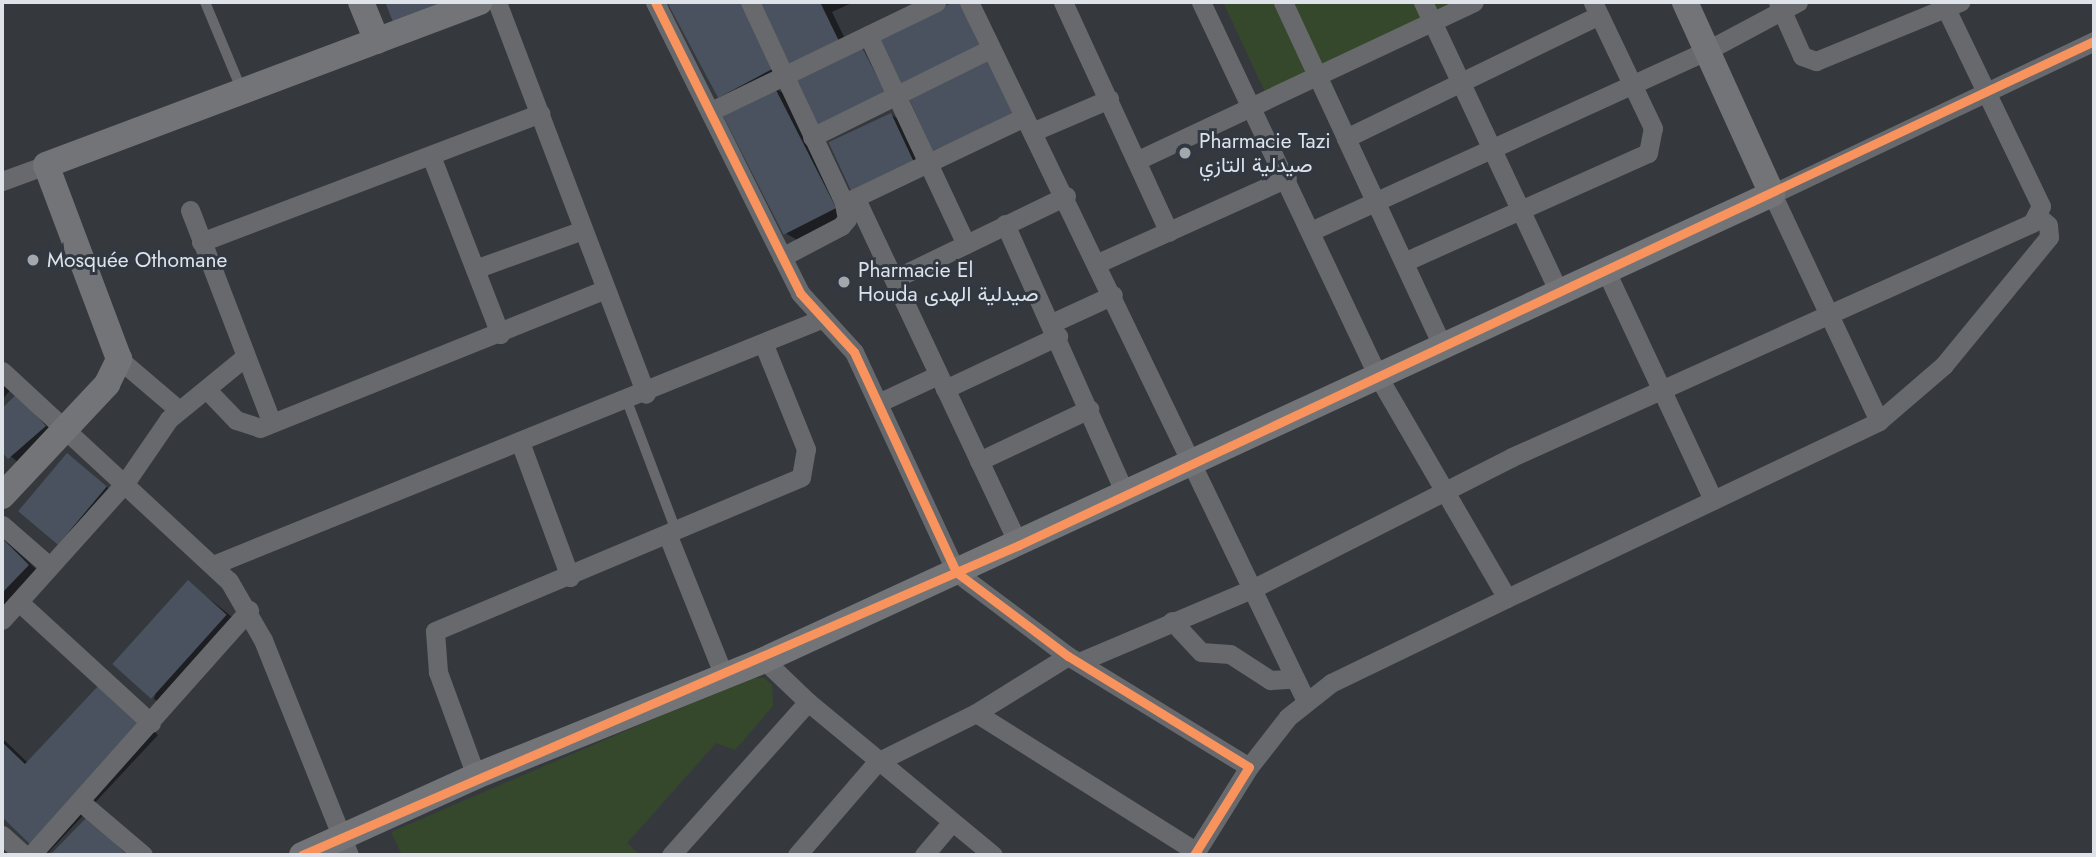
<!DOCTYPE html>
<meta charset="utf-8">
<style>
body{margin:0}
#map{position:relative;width:2096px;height:857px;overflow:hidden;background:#35393e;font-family:Jost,Vazirmatn,sans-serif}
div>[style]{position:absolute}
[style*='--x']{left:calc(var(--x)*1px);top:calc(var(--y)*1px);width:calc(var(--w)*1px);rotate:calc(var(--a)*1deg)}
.green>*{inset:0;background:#36482b}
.shadow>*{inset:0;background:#0007}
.building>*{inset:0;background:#49525e;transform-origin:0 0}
.lane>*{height:10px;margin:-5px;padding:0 5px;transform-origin:5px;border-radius:5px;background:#68696c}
.street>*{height:19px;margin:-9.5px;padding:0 9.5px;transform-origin:9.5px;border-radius:9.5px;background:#68696c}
.secondary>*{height:26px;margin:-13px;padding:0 13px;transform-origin:13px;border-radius:13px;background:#737477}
.cycleway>*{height:9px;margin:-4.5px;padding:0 4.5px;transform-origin:4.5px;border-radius:4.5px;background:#f8935d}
.dots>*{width:19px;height:19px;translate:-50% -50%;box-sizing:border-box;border:4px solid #313842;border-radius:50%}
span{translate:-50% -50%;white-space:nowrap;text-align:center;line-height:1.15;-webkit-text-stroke:6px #313842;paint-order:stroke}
.poi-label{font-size:21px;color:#dee3e9}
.left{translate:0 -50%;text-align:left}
.frame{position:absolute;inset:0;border:4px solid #dee3e9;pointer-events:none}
</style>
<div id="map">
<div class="green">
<i style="clip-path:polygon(1223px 2px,1462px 2px,1266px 94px)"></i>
<i style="clip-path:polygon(749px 678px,764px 678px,772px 685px,773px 706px,735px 750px,716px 743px,627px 843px,640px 855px,402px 855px,391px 832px)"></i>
</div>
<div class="shadow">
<i style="clip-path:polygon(669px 2px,751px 2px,790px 76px,771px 86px,788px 96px,851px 216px,802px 243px,787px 234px)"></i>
<i style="clip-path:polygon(761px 2px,854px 2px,832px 12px,849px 47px,791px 63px)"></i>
<i style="clip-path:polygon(891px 115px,902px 121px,923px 167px,851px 189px)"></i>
<i style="clip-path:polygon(2px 380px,11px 389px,2px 400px)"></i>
<i style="clip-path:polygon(18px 396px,56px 433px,20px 464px,2px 449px,2px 410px)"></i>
<i style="clip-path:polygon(68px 456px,117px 495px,70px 550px)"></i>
<i style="clip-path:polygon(2px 537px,39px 572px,2px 611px)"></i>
<i style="clip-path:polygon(189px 583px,241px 624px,169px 708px,154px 699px)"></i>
<i style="clip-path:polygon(115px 695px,158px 735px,48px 853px,2px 815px,2px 738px,28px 763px)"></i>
</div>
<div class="building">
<i style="clip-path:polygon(385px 2px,464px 2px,396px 29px)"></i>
<i style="clip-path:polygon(667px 2px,742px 2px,776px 67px,718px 98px)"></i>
<i style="clip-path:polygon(759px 2px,820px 2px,839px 41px,790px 64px)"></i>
<i style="clip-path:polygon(954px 2px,960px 2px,981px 49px,898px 86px,876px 37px)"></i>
<i style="left:861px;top:46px;width:52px;height:77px;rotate:62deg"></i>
<i style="left:991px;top:59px;width:60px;height:91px;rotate:66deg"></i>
<i style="left:774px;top:86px;width:137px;height:59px;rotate:63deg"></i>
<i style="left:891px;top:113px;width:53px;height:69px;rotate:65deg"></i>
<i style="clip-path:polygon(17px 394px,46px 426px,8px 459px,2px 452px,2px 408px)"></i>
<i style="left:67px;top:453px;width:52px;height:76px;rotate:40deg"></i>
<i style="clip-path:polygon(2px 538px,29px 565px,2px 593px)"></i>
<i style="left:188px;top:580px;width:52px;height:113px;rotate:42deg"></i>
<i style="clip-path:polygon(100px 684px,144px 725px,32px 846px,2px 817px,2px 742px,25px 764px)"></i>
<i style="clip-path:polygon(88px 816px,127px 855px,50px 855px)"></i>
</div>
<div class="lane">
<i style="--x:205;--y:2;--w:96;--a:67.4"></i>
<i style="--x:627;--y:401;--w:139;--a:69.3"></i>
</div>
<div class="street">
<i style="--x:497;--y:2;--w:419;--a:69.2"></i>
<i style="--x:655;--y:2;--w:325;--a:63.5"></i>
<i style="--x:800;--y:293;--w:80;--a:47.5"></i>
<i style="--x:854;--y:352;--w:242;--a:65.1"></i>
<i style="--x:956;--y:572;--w:140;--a:36.9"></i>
<i style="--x:1068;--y:656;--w:212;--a:31.5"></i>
<i style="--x:1249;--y:767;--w:104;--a:122"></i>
<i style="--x:750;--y:2;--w:222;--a:64.9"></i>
<i style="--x:969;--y:2;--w:776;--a:64.26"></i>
<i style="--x:1063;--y:2;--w:253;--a:65.3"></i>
<i style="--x:1201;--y:2;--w:410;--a:64.7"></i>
<i style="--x:1376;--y:373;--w:260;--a:59.8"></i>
<i style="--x:1507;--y:598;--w:412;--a:-25.4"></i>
<i style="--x:1283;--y:2;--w:150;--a:65.1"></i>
<i style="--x:1423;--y:2;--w:318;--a:64.9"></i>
<i style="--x:1778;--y:2;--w:59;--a:66"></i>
<i style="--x:1802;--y:56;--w:15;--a:20"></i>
<i style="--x:1816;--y:61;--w:156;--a:-22.3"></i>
<i style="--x:868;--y:35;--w:231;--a:64.9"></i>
<i style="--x:711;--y:111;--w:250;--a:-25.8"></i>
<i style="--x:1032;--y:132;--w:84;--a:-23.2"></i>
<i style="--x:812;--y:137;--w:199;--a:-26.3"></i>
<i style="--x:431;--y:156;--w:191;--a:68.8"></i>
<i style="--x:1138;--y:160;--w:371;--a:-25.2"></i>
<i style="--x:2;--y:181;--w:47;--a:-20"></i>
<i style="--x:856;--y:199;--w:382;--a:64.8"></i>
<i style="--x:190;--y:210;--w:226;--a:69"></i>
<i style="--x:2039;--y:217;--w:12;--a:42"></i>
<i style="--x:2048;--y:225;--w:12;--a:85"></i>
<i style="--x:2049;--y:237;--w:166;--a:129.4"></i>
<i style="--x:1944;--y:365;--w:86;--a:139.3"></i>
<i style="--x:1879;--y:421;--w:251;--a:-115.2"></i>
<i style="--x:1772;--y:194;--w:357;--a:-25.4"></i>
<i style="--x:1005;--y:224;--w:295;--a:66"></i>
<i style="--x:1311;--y:231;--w:436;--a:-24.5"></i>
<i style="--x:1708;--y:50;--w:102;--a:-28.1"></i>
<i style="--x:201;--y:242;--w:363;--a:-20.8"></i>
<i style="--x:782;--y:257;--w:67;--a:-27.7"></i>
<i style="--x:841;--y:226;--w:9;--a:-49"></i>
<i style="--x:847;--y:219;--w:16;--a:-101"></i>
<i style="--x:844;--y:203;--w:199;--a:-25.5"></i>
<i style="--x:1404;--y:262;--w:267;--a:-24.1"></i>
<i style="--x:1648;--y:153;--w:25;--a:-79"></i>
<i style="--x:1653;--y:128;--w:140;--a:-115.5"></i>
<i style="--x:1098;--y:263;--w:207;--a:-24.2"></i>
<i style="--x:475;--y:269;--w:115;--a:-19.9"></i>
<i style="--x:1605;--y:269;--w:255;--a:64.9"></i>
<i style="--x:894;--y:279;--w:191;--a:-25.8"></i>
<i style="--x:1052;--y:323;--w:67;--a:-24.7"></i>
<i style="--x:1441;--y:343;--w:226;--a:-114.9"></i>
<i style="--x:1346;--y:138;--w:281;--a:-25.9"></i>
<i style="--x:119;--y:359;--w:79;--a:40.4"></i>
<i style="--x:2;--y:371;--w:309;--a:42.8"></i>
<i style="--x:229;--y:581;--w:68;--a:60"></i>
<i style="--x:263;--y:640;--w:232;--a:68.2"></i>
<i style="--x:945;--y:389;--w:125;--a:-25.1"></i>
<i style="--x:209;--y:392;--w:39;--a:46"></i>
<i style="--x:236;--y:420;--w:25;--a:18"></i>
<i style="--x:260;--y:428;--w:372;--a:-21.9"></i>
<i style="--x:878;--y:403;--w:66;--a:-25"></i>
<i style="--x:520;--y:442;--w:144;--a:69.7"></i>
<i style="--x:979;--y:461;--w:122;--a:-25.3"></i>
<i style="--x:2;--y:525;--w:62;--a:41.1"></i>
<i style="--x:668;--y:536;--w:151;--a:68.2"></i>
<i style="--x:213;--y:565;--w:656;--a:-22.03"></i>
<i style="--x:19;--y:602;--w:179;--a:42.5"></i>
<i style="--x:2;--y:620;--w:184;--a:-48.1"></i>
<i style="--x:125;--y:483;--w:78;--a:-55.5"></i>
<i style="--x:169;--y:419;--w:99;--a:-39.3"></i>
<i style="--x:1172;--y:621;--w:42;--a:46.9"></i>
<i style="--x:1201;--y:652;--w:29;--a:4"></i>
<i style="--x:1230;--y:654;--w:48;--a:33"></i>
<i style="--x:1270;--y:680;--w:22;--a:-3"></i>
<i style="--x:1079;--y:662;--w:190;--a:-22.9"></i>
<i style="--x:1254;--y:588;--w:289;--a:-26.9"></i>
<i style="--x:1512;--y:457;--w:570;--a:-24.23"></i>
<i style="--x:2032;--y:223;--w:19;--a:-62"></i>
<i style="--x:2041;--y:206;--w:226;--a:-115.7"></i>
<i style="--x:808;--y:702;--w:240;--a:39.6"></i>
<i style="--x:976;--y:713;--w:108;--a:-31.8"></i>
<i style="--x:1249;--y:767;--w:63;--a:-52"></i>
<i style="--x:1288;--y:717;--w:55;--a:-38.3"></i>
<i style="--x:1331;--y:683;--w:195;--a:-25.8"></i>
<i style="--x:476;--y:776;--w:111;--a:-110.1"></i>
<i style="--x:438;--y:672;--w:41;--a:-94.2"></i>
<i style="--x:435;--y:631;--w:397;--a:-22.8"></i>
<i style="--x:801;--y:477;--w:28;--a:-80"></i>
<i style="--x:806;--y:449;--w:112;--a:-112"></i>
<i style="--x:82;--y:803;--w:80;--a:40.4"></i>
<i style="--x:2;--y:835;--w:30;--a:42"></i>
<i style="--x:31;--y:855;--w:328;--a:-48.3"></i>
<i style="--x:671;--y:855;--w:205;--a:-48.2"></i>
<i style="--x:808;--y:702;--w:61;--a:-136.3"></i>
<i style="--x:797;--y:855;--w:123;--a:-49.3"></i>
<i style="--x:877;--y:762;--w:110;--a:-26.3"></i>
<i style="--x:976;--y:713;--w:261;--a:32.2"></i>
<i style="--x:924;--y:855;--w:43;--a:-49.7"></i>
</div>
<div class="secondary">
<i style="--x:361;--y:2;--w:42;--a:67.7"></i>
<i style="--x:2;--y:496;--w:154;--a:-46.8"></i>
<i style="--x:107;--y:384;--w:28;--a:-64"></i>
<i style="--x:119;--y:359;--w:207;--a:-110.6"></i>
<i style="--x:46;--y:165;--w:463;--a:-20.6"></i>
<i style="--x:302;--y:855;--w:191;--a:-24.4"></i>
<i style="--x:476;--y:776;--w:310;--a:-21.9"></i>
<i style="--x:764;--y:660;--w:1111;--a:-24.81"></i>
<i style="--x:1772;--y:194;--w:211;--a:-114.4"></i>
</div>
<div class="cycleway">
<i style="--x:655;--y:2;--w:325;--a:63.5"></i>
<i style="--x:800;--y:293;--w:80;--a:47.5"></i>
<i style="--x:854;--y:352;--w:242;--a:65.1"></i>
<i style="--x:956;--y:572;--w:140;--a:36.9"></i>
<i style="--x:1068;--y:656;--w:212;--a:31.5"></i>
<i style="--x:1249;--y:767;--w:104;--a:122"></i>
<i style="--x:302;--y:855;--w:781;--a:-23.38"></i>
<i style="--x:1019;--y:545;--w:1187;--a:-25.12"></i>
</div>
<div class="dots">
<i style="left:1185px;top:153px;background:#a3a8ad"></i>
<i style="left:33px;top:260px;background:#a3a8ad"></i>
<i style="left:844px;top:282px;background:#a3a8ad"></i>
</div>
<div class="poi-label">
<span class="left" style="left:1199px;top:153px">Pharmacie Tazi<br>صيدلية التازي</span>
<span class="left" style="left:47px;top:260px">Mosquée Othomane</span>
<span class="left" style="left:858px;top:282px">Pharmacie El<br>Houda صيدلية الهدى</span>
</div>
<div class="frame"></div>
</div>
